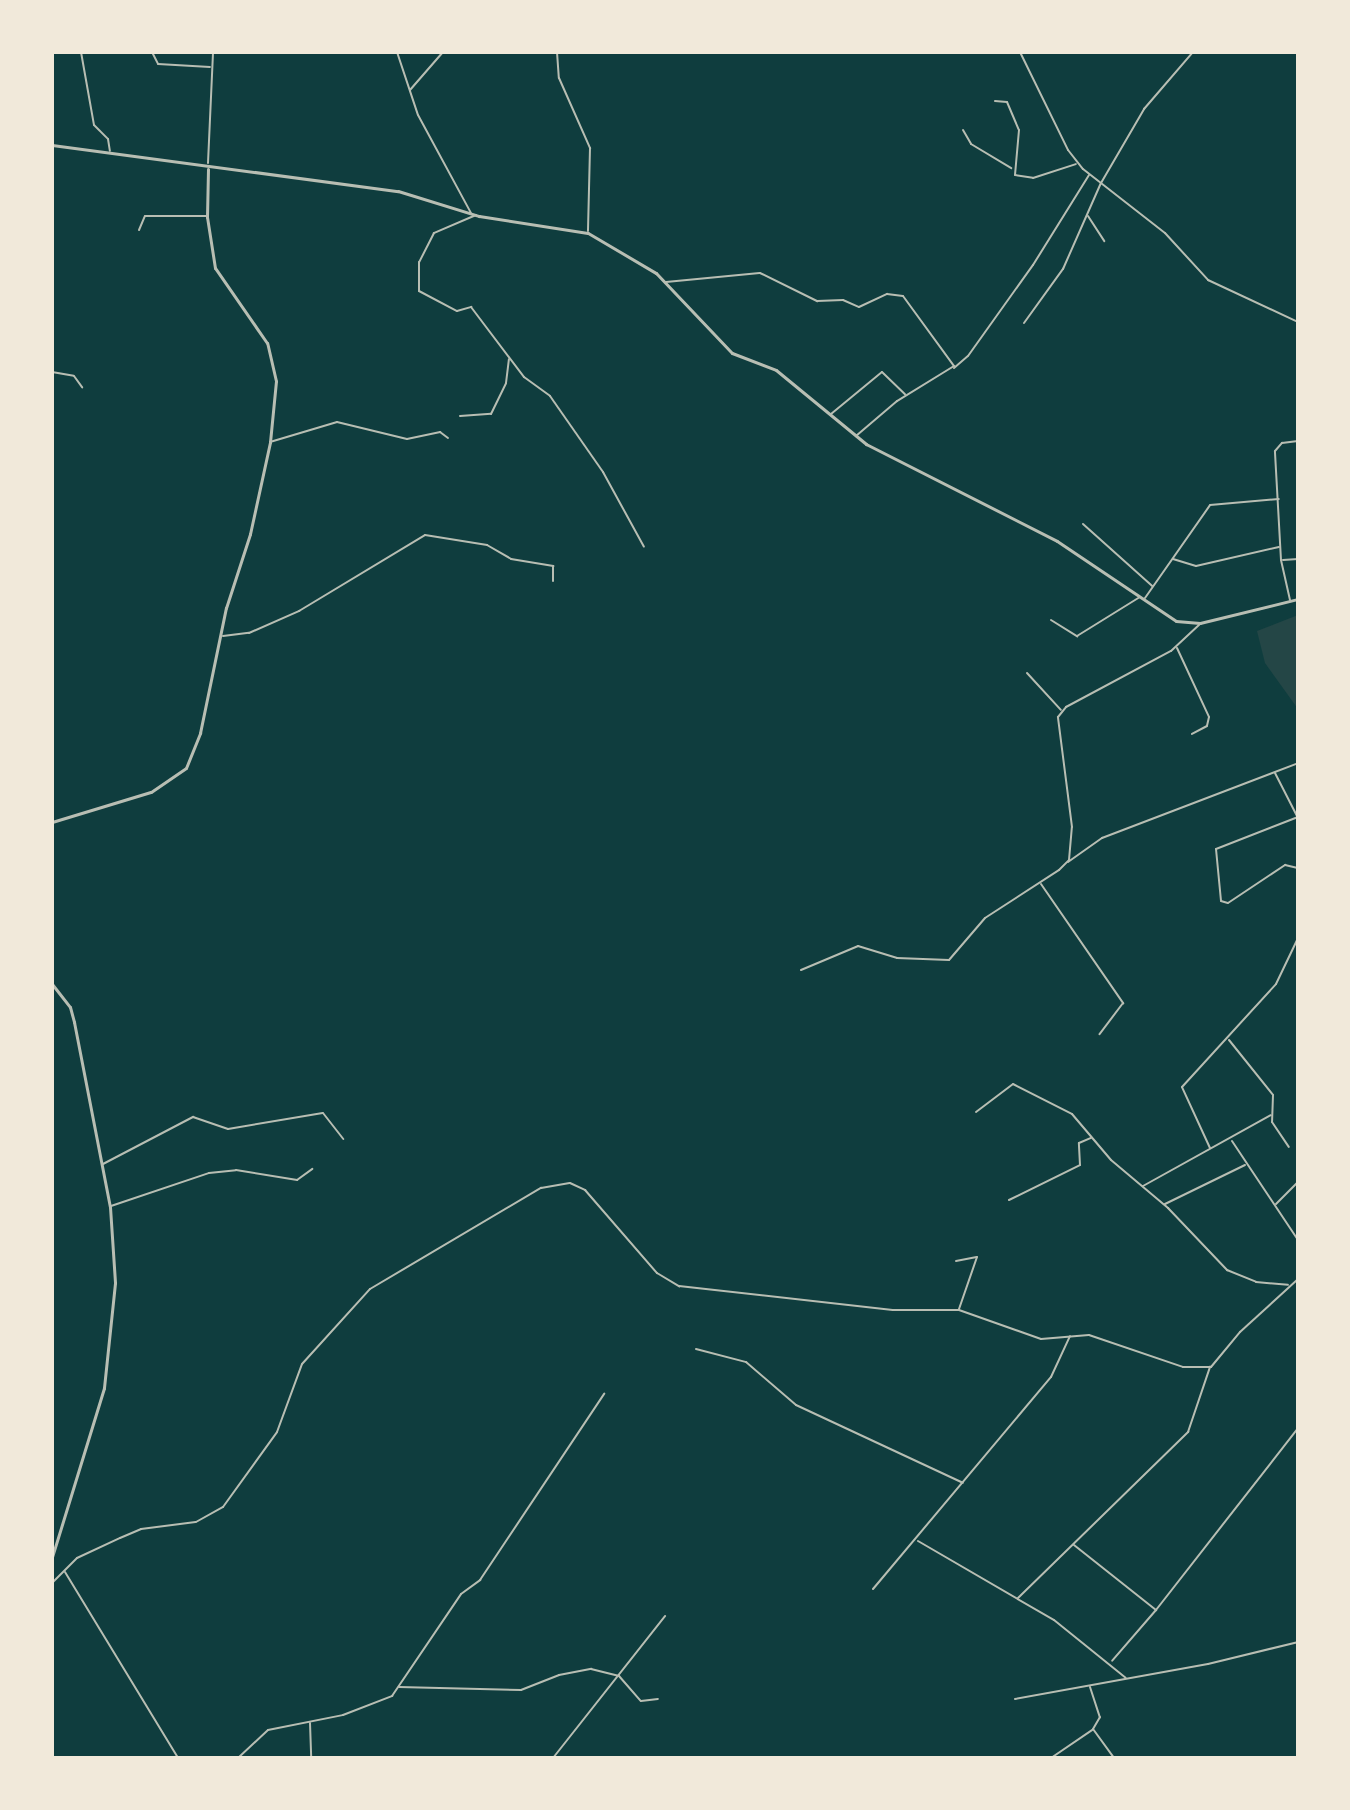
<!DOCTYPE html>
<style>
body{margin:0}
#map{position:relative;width:1350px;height:1810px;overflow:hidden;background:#0f3d3e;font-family:"Asap Condensed",sans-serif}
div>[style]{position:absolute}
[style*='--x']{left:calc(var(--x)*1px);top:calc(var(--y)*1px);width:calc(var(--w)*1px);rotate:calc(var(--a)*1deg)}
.green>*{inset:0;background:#244646}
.minor>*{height:2px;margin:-1px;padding:0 1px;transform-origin:1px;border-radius:1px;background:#b8beb3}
.tertiary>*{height:3px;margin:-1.5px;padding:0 1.5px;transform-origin:1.5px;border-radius:1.5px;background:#b8beb3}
span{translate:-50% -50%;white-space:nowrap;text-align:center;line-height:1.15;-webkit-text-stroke:8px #f1e9da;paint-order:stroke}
.frame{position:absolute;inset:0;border:54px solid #f1e9da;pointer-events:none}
</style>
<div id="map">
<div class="green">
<i style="clip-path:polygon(1298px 615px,1298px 709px,1265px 663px,1257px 631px)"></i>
</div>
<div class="minor">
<i style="--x:81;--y:52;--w:74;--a:79.9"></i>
<i style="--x:94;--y:125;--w:20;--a:45"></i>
<i style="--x:108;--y:139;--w:12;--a:81"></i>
<i style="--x:152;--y:52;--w:13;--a:63"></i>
<i style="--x:158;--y:64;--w:52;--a:3.3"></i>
<i style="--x:397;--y:52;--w:66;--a:71.6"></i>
<i style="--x:418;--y:115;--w:111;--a:61.6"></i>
<i style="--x:557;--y:52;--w:26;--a:86"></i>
<i style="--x:559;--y:78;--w:77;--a:66.1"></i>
<i style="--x:590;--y:148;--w:83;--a:91.4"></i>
<i style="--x:1020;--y:52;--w:109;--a:63.9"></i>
<i style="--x:1068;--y:150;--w:24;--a:52"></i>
<i style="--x:1083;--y:169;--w:104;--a:38"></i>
<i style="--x:1165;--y:233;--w:64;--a:47.5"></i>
<i style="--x:1208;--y:280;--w:99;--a:25"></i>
<i style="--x:410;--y:90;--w:50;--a:-49"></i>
<i style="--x:995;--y:101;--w:12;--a:5"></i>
<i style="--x:1007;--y:102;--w:30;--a:67"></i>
<i style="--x:1019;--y:130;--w:45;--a:95.1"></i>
<i style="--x:1015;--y:175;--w:18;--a:9"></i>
<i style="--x:1033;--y:178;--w:45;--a:-18"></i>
<i style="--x:963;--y:130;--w:16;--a:60"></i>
<i style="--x:971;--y:144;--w:47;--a:31"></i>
<i style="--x:208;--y:163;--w:111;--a:-87.4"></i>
<i style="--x:476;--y:215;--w:46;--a:156.8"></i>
<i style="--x:434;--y:233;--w:33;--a:117"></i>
<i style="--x:419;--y:262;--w:29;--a:90"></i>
<i style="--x:419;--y:291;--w:43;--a:27.8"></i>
<i style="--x:457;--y:311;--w:15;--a:-16"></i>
<i style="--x:471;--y:307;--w:88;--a:52.9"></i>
<i style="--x:524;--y:377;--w:32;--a:36"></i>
<i style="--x:550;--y:396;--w:93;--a:55.1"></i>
<i style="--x:603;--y:472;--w:85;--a:61.3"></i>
<i style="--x:1088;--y:216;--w:30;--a:57"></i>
<i style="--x:139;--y:230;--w:15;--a:-67"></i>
<i style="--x:145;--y:216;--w:61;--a:0"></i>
<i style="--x:666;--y:282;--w:94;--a:-5.5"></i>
<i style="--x:760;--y:273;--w:64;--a:26.2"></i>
<i style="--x:817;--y:301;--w:26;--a:-2"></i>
<i style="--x:843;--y:300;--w:17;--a:24"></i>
<i style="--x:859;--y:307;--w:31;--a:-25"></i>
<i style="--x:887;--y:294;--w:16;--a:7"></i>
<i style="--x:903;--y:296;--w:87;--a:53.9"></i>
<i style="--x:954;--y:366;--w:67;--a:148.4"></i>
<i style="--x:897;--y:401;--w:54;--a:139.5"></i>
<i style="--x:1024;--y:323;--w:67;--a:-54.2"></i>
<i style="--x:1063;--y:269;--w:94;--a:-66.2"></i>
<i style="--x:1101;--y:183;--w:86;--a:-59.8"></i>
<i style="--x:1144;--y:109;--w:75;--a:-49.3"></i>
<i style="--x:954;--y:368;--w:18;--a:-41"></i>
<i style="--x:968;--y:356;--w:112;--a:-54.5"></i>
<i style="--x:1033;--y:265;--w:106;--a:-58.1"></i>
<i style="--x:52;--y:372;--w:22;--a:10"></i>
<i style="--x:74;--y:376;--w:14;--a:54"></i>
<i style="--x:831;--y:414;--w:66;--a:-39.5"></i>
<i style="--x:882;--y:372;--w:32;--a:44"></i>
<i style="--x:460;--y:416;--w:31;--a:-4"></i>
<i style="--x:491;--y:414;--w:34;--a:-64"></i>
<i style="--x:506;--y:383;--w:24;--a:-83"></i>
<i style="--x:270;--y:442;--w:70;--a:-16.6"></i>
<i style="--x:337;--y:422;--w:72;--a:13.7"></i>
<i style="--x:407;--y:439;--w:34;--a:-12"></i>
<i style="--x:440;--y:432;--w:10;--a:37"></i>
<i style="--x:1083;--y:524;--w:93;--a:41.9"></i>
<i style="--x:1173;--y:559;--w:24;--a:17"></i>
<i style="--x:1196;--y:566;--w:85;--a:-12.9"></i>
<i style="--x:1283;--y:560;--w:15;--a:-4"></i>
<i style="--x:1145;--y:598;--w:113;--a:-55"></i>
<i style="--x:1210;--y:505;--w:69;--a:-5"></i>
<i style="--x:1290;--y:600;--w:41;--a:-102.7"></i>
<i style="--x:1281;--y:560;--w:109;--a:-93.2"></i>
<i style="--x:1275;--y:451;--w:11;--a:-49"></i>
<i style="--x:1282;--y:443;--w:16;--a:-7"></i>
<i style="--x:1051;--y:620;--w:31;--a:32"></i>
<i style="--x:1077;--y:636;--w:74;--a:-31.8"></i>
<i style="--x:223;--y:636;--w:26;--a:-7"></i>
<i style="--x:249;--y:633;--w:55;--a:-23.7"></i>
<i style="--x:299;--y:611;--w:147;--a:-31.1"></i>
<i style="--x:425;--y:535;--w:63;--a:9.2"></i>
<i style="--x:487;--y:545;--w:28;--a:30"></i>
<i style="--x:511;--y:559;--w:43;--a:9.5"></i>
<i style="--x:553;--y:566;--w:15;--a:90"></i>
<i style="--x:1177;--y:648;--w:76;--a:65.1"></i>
<i style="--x:1209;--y:717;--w:9;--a:103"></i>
<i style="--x:1207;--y:726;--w:17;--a:152"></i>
<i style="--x:1027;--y:673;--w:50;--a:47.4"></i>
<i style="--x:1275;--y:773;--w:48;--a:62.9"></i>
<i style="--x:1298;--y:817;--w:88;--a:158.7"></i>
<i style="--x:1216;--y:849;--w:52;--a:84.5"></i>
<i style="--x:1221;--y:901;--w:7;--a:16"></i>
<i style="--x:1228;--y:903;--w:69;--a:-33.7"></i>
<i style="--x:1285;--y:865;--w:13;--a:13"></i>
<i style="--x:1068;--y:862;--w:42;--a:-35.2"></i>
<i style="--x:1102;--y:838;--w:210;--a:-20.9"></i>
<i style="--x:1041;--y:884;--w:145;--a:55.4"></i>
<i style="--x:1123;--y:1003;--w:39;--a:127"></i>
<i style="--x:801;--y:970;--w:62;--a:-22.8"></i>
<i style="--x:858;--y:946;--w:41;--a:17.1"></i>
<i style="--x:897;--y:958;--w:52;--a:2.2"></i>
<i style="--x:949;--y:960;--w:55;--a:-49.4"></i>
<i style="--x:985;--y:918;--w:88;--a:-33"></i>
<i style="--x:1059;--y:870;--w:14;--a:-45"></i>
<i style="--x:1069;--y:860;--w:33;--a:-85"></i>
<i style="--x:1072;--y:827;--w:111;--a:-97.3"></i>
<i style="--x:1058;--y:717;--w:13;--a:-51"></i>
<i style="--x:1066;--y:707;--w:119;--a:-28.1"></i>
<i style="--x:1171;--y:651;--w:40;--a:-43"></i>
<i style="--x:1229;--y:1040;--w:70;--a:51.3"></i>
<i style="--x:1273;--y:1095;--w:27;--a:92"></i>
<i style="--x:1272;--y:1122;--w:30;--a:56"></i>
<i style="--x:976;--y:1112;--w:46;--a:-37.1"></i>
<i style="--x:1013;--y:1084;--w:66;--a:27"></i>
<i style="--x:1072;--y:1114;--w:60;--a:49.7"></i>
<i style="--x:1111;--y:1160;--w:75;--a:40.1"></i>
<i style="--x:1168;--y:1208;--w:86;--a:46.4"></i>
<i style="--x:1227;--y:1270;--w:31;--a:22"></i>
<i style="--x:1256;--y:1282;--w:32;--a:5"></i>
<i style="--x:1232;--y:1141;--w:119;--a:56.3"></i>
<i style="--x:1210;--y:1148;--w:67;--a:-114.7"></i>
<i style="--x:1182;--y:1087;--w:139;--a:-47.6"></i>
<i style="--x:1276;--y:984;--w:51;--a:-64.4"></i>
<i style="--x:103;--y:1164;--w:102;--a:-27.6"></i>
<i style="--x:193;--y:1117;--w:37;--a:19"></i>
<i style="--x:228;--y:1129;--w:96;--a:-9.6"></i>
<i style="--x:323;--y:1113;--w:33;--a:52"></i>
<i style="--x:1143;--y:1186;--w:146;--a:-29"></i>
<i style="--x:1009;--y:1200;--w:79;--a:-26.2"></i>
<i style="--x:1080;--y:1165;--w:22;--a:-93"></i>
<i style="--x:1079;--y:1143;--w:13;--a:-23"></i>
<i style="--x:1165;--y:1204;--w:89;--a:-26"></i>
<i style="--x:1276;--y:1204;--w:31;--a:-45"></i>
<i style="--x:111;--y:1206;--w:103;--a:-18.6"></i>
<i style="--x:209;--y:1173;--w:27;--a:-6"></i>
<i style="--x:236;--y:1170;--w:62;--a:9.3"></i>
<i style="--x:297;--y:1180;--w:19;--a:-36"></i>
<i style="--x:956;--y:1261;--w:21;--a:-11"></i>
<i style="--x:977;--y:1257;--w:55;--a:109.1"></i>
<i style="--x:696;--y:1349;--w:52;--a:14.6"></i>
<i style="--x:746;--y:1362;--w:66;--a:40.7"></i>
<i style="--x:796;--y:1405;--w:184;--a:25"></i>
<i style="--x:918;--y:1541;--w:157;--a:30.2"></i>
<i style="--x:1054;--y:1620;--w:92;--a:38.9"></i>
<i style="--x:1074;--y:1545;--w:105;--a:38.4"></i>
<i style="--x:1156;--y:1610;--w:67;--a:130.8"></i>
<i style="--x:65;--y:1572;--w:218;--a:58.7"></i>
<i style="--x:52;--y:1583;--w:35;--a:-45"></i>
<i style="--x:77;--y:1558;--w:47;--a:-24.9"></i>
<i style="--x:120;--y:1538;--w:23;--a:-23"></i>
<i style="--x:141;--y:1529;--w:55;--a:-7.3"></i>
<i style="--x:196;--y:1522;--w:31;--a:-29"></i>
<i style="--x:223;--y:1507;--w:92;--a:-54.2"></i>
<i style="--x:277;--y:1432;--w:72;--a:-69.8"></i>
<i style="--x:302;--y:1364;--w:101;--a:-47.8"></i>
<i style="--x:370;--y:1289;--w:199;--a:-30.6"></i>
<i style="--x:541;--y:1188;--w:29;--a:-10"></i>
<i style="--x:570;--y:1183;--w:17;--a:25"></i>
<i style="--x:585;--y:1190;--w:110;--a:49.1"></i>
<i style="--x:657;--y:1273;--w:26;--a:31"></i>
<i style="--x:679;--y:1286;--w:215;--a:6.4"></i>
<i style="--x:893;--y:1310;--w:66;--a:0"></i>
<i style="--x:959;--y:1310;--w:87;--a:19.5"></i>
<i style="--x:1041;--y:1339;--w:48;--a:-4.8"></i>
<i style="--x:1089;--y:1335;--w:99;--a:18.8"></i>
<i style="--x:1183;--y:1367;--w:28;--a:0"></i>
<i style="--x:1211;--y:1367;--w:45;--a:-50.4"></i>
<i style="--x:1240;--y:1332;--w:79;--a:-42.4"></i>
<i style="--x:873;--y:1589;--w:277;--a:-50"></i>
<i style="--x:1051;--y:1377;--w:45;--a:-65.1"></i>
<i style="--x:1018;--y:1598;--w:238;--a:-44.3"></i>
<i style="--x:1188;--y:1432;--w:69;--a:-71.3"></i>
<i style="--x:1156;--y:1610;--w:231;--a:-52"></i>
<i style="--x:399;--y:1687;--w:122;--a:1.4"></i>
<i style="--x:521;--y:1690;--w:41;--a:-21.5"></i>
<i style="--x:559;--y:1675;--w:33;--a:-11"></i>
<i style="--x:591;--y:1669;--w:29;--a:14"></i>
<i style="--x:619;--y:1676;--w:33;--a:49"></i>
<i style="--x:641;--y:1701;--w:17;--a:-7"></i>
<i style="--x:1090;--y:1687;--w:32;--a:72"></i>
<i style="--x:1100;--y:1717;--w:14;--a:120"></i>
<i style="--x:1093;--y:1729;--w:36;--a:54"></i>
<i style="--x:1015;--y:1699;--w:196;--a:-10.3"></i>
<i style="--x:1208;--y:1664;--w:93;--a:-13.7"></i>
<i style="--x:310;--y:1723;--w:35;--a:88"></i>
<i style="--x:238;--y:1758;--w:41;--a:-43"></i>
<i style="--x:268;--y:1730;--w:76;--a:-11.3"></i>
<i style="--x:343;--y:1715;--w:53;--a:-21.2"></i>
<i style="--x:392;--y:1696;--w:123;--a:-55.9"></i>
<i style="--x:461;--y:1594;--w:24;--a:-36"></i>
<i style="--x:480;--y:1580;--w:224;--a:-56.3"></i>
<i style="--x:553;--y:1758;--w:181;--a:-51.7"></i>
<i style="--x:1051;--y:1758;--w:50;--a:-34.3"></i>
</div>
<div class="tertiary">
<i style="--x:52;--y:145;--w:349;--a:7.6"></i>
<i style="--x:398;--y:191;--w:85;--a:17.2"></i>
<i style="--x:479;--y:216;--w:110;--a:8.9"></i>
<i style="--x:588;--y:233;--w:79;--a:30.5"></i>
<i style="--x:656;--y:273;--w:110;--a:46.5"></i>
<i style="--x:732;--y:353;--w:47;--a:21.1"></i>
<i style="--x:776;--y:370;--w:117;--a:39.4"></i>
<i style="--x:866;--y:444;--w:214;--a:26.9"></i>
<i style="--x:1057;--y:541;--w:143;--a:33.9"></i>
<i style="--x:1176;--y:621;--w:24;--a:5"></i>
<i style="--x:1200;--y:623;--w:101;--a:-13.8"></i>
<i style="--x:52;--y:822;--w:103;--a:-16.9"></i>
<i style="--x:151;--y:792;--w:42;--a:-34.4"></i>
<i style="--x:186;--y:768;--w:38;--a:-68"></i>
<i style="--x:200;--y:733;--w:128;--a:-78.3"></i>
<i style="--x:226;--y:608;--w:78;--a:-72"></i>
<i style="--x:250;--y:534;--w:94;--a:-77.7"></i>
<i style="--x:270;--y:442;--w:61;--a:-84.4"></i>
<i style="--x:276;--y:381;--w:39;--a:-103"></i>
<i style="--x:267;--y:343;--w:91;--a:-124.7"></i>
<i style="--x:215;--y:268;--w:52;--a:-98.9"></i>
<i style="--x:207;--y:217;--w:48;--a:-88.8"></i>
<i style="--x:52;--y:984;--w:29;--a:52"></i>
<i style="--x:70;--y:1007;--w:16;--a:75"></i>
<i style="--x:74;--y:1022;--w:188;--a:79"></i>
<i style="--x:110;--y:1207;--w:76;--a:86.2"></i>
<i style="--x:115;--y:1283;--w:106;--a:96"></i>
<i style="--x:104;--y:1388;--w:177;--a:107.1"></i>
</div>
<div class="frame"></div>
</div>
